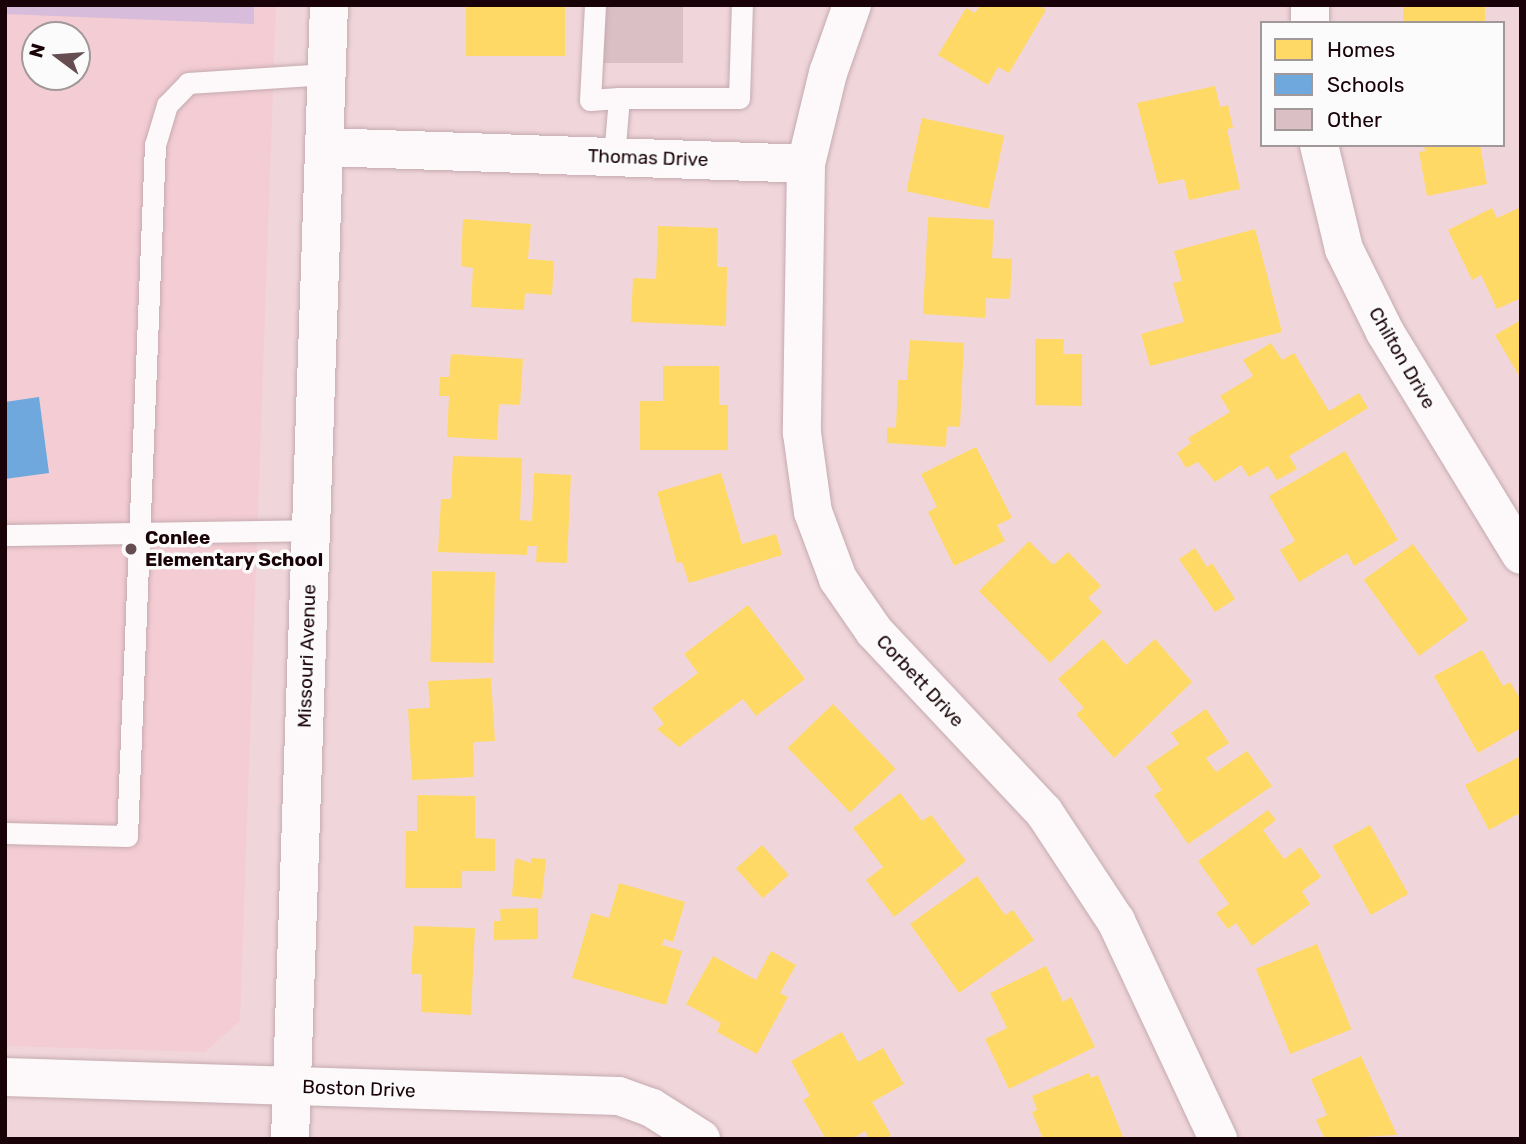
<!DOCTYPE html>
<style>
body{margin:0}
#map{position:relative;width:1526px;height:1144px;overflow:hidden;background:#f0d6db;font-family:Rubik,sans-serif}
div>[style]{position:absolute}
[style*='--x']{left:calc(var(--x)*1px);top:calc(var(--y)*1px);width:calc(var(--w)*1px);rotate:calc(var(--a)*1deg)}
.built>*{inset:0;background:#f4ccd3}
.green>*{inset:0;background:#d7bcdc}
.homes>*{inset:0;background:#ffd966;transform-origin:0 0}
.schools>*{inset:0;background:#6fa8dc}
.building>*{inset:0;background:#dabfc4;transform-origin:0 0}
.roads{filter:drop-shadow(0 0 2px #c4abb0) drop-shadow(0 0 2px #c4abb0)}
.lane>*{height:21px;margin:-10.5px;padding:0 10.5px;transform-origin:10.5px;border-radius:10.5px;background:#fdf9fa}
.street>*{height:38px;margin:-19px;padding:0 19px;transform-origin:19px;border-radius:19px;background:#fdf9fa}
.secondary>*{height:38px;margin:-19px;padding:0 19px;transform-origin:19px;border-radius:19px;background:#fdf9fa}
.dots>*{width:19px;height:19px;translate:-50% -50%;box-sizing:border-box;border:4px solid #fbfbfb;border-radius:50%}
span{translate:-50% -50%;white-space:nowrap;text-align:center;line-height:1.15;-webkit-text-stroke:7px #fbfbfb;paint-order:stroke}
.street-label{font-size:19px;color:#1a0308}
.poi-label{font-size:19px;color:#1a0308;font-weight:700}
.left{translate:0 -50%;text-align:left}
.frame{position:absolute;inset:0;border:7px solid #1a0308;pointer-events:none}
.legend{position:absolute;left:1260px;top:21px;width:245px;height:126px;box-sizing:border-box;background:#fbfbfb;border:2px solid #a1989a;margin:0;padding:9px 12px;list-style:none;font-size:21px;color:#1a0308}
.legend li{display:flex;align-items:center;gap:14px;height:35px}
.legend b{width:35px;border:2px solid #a1989a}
.north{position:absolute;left:21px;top:21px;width:70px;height:70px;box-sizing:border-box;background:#fbfbfb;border:2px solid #a1989a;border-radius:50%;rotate:286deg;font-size:19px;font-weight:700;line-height:28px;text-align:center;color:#1a0308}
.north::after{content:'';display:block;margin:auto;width:24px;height:32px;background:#654d52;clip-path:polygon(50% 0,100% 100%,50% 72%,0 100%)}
</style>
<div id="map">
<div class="built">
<i style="clip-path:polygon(evenodd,5px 5px,276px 5px,240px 1021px,205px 1052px,5px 1046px,5px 5px,35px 35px,77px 35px,77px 77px,35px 77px,35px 35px)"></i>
</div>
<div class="green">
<i style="clip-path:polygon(5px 5px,254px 5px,254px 24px,5px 14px)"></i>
</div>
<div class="homes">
<i style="left:466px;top:5px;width:99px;height:51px"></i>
<i style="clip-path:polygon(980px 5px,1039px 5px,1046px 10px,1009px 73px,998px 67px,988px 85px,938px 55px,966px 8px,975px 13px)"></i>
<i style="left:1403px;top:5px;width:82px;height:18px"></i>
<i style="clip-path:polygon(1215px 86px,1220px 107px,1228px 105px,1233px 128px,1227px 129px,1240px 189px,1189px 200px,1184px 179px,1158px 184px,1137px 103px)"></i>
<i style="left:922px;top:118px;width:84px;height:75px;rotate:12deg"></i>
<i style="clip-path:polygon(1424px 145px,1480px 145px,1487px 184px,1427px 196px,1419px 152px,1425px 151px)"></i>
<i style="clip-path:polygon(1521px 207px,1521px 298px,1497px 309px,1481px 275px,1472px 280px,1448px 230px,1492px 208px,1497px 218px)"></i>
<i style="clip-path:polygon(928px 217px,994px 220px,992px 258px,1012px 259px,1010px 299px,986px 298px,985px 318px,923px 314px)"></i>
<i style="clip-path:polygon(463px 219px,531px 224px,528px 259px,554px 261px,552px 295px,525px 293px,524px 310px,471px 307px,473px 268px,461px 266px)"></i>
<i style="clip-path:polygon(658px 226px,718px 228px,717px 267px,727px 267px,726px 326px,631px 322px,633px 278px,656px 279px)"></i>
<i style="clip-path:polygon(1255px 229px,1282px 332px,1150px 366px,1141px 334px,1184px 322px,1173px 283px,1182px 281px,1174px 251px)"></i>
<i style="clip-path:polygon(1521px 320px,1521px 379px,1495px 335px)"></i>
<i style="clip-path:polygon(1035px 339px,1064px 339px,1063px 354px,1082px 354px,1082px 406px,1035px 405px)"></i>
<i style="clip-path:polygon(910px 340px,964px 343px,960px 427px,947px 426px,946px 447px,887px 443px,887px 427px,896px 428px,898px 380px,907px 380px)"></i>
<i style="clip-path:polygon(1271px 343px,1282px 360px,1294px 353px,1329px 411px,1359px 393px,1368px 408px,1289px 456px,1297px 469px,1277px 480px,1268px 466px,1249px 477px,1241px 465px,1215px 482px,1198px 462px,1186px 468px,1177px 453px,1191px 443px,1188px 438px,1230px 412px,1220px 396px,1253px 376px,1243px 360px)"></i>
<i style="clip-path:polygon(451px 354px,523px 359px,520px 405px,499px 404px,497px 440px,447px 437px,449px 396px,439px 396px,440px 377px,449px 377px)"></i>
<i style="clip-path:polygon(663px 366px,719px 366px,719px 405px,728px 405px,728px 450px,640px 450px,640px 401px,663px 401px)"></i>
<i style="clip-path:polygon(976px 447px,1012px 518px,997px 525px,1005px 541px,954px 566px,928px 512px,937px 507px,921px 474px)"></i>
<i style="clip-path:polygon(1345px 451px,1398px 540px,1354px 566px,1347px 553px,1299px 582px,1280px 550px,1295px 541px,1269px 496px)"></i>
<i style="clip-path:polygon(453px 456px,522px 458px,520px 520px,532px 521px,534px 473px,571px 475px,567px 563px,536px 562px,537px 546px,527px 546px,527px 555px,438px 552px,441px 499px,451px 499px)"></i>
<i style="clip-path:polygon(721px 473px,742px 544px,776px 534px,782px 555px,689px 583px,682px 562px,677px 563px,657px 492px)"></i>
<i style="clip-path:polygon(1029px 541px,1053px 565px,1068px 552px,1101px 586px,1088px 598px,1102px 612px,1050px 663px,979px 591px)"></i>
<i style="left:1413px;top:544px;width:94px;height:61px;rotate:54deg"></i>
<i style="clip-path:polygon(1195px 548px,1207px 567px,1212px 563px,1235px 599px,1215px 612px,1179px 559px)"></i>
<i style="left:432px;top:571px;width:63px;height:91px;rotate:1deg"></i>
<i style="clip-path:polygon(748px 605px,805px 679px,756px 716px,743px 699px,679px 747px,657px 729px,664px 724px,652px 708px,698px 673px,684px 654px)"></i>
<i style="clip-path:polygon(1103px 639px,1126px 665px,1155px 639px,1192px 682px,1114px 758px,1076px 714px,1084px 708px,1058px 679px)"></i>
<i style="clip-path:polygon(1482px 650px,1503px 686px,1510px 682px,1521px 700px,1521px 728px,1478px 753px,1434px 676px)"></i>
<i style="clip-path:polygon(491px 678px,495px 741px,473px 742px,474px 777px,412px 780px,408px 709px,430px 708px,428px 681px)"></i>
<i style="left:833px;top:704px;width:90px;height:63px;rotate:46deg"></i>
<i style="clip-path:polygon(1206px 709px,1229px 743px,1206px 758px,1216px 772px,1247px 751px,1272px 786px,1188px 844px,1154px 795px,1162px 790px,1146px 767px,1179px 744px,1171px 733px)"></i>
<i style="clip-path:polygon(1521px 756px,1521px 818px,1518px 814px,1489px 830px,1465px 785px)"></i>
<i style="clip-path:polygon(900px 793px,922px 821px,931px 815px,966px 861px,894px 917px,866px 880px,883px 867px,853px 828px)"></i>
<i style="clip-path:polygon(417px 795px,475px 796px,475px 838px,495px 839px,495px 871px,462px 871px,462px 888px,405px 888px,406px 831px,417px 831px)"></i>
<i style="clip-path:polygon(1268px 810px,1276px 820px,1263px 830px,1284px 859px,1300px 847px,1321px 877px,1302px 891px,1310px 904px,1252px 946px,1236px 923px,1228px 929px,1216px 913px,1229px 904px,1198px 861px)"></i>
<i style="left:1370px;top:825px;width:79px;height:43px;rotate:61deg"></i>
<i style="left:762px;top:845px;width:40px;height:35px;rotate:48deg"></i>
<i style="clip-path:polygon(515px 858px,531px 863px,531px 858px,546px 859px,542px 899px,512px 896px)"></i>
<i style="clip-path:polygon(977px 876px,1005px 915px,1013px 910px,1034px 940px,959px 993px,910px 924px)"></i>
<i style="clip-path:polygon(619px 883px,685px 902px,673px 942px,664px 939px,662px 945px,682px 951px,666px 1005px,572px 978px,591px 913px,609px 918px)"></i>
<i style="clip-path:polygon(538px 908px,538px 939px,494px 940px,494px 921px,501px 921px,500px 909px)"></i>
<i style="clip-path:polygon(414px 926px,475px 928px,471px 1015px,421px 1012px,422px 974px,411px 974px)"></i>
<i style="left:1317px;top:944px;width:92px;height:66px;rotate:68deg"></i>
<i style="clip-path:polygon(771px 951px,796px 965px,780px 993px,788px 997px,757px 1054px,717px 1032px,721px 1023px,686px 1004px,713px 956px,756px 980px)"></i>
<i style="clip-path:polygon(1046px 966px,1063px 1002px,1071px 997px,1095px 1047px,1009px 1089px,985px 1039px,1007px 1028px,990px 993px)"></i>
<i style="clip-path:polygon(842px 1032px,858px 1062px,883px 1048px,904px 1084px,872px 1102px,891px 1135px,885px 1139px,869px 1139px,865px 1131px,852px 1139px,826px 1139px,803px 1100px,810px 1096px,791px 1061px)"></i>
<i style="clip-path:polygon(1361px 1056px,1397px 1135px,1325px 1139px,1316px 1120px,1327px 1115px,1311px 1079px)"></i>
<i style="clip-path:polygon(1089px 1073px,1091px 1078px,1098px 1075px,1124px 1139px,1043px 1139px,1032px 1112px,1037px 1110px,1032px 1096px)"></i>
</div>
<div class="schools">
<i style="clip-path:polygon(39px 397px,49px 473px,5px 479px,5px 402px)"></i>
</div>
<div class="building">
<i style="left:604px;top:5px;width:79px;height:58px"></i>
</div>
<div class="roads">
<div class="lane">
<i style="--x:595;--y:5;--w:95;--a:93"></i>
<i style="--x:590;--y:100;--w:29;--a:-4"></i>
<i style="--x:614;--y:157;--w:59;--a:-85.2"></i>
<i style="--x:619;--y:98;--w:120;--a:0"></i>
<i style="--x:739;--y:98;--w:93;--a:-88.2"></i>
<i style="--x:5;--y:535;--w:306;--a:-0.9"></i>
<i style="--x:5;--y:833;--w:122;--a:1.4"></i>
<i style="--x:127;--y:836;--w:692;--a:-87.68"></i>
<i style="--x:155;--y:145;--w:42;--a:-73.3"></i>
<i style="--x:167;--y:105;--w:30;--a:-46"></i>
<i style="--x:188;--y:83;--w:139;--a:-3.7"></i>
</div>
<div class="street">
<i style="--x:852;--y:5;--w:72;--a:109.4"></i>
<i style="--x:828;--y:73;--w:94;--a:103.6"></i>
<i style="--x:806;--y:164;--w:269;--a:90.9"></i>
<i style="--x:802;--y:433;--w:80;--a:82.1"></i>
<i style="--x:813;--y:512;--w:72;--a:69.5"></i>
<i style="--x:838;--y:579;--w:63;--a:55.3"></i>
<i style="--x:874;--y:631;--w:248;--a:46.8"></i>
<i style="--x:1044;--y:812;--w:131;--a:56.6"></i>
<i style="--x:1116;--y:921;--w:241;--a:64.9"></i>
<i style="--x:1310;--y:23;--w:18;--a:-90"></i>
<i style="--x:1319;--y:145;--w:107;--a:76.5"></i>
<i style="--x:1344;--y:249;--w:93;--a:63.7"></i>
<i style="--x:1385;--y:332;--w:261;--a:58.6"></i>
<i style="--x:324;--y:147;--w:482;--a:2"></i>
<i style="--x:5;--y:1077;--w:614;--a:1.77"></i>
<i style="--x:619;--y:1096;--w:35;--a:20"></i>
<i style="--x:652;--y:1108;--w:58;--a:32.3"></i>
</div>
<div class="secondary">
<i style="--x:290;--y:1139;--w:1135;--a:-88.03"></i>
</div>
</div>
<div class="dots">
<i style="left:131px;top:549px;background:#654d52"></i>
</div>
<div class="street-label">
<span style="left:648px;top:158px;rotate:2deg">Thomas Drive</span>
<span style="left:1402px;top:358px;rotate:60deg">Chilton Drive</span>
<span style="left:307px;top:656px;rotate:-88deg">Missouri Avenue</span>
<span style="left:920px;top:681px;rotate:47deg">Corbett Drive</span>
<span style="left:359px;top:1089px;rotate:2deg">Boston Drive</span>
</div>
<div class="poi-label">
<span class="left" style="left:145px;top:549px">Conlee<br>Elementary School</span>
</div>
<div class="frame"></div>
<ul class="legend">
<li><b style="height:19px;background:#ffd966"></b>Homes</li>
<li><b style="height:19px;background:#6fa8dc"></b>Schools</li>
<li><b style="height:19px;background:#dabfc4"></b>Other</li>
</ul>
<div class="north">N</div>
</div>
